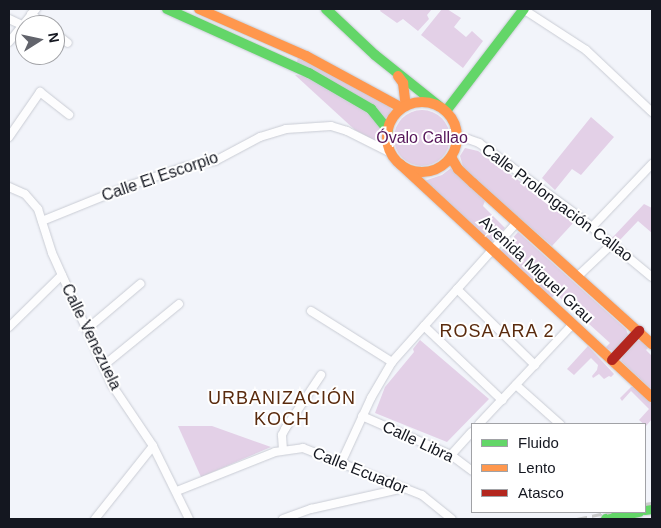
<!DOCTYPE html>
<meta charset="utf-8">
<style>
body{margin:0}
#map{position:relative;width:661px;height:528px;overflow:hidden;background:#f2f4fa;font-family:Arial,sans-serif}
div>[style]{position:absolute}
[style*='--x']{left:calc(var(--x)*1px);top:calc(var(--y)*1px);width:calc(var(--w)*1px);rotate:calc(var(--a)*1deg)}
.green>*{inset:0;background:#e3d0e7}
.round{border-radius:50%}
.roads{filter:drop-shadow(0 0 1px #c9ccd4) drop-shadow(0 0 1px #c9ccd4)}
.street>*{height:8px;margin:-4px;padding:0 4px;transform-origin:4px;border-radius:4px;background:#fdfdfe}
.fast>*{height:10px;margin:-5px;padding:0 5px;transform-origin:5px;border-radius:5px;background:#63d668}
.slow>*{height:10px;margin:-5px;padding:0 5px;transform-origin:5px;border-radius:5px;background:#ff974d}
.slow>.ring{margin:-5px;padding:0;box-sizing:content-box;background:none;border:10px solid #ff974d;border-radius:50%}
.jam>*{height:10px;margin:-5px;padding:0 5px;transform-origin:5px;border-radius:5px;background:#b3261e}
.rail>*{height:2.5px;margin-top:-1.25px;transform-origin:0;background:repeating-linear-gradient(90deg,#c9cacb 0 10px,transparent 0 15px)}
span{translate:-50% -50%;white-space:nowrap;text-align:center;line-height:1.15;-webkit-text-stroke:4px #fff;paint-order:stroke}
.park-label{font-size:16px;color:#56165a}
.street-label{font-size:16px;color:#141720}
.neighbourhood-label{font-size:18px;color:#5a2b0e;letter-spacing:1px}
.frame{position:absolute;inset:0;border:10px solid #141720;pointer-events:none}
.legend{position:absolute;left:471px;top:423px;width:175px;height:90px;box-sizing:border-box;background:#fff;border:1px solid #a1a2a6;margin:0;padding:6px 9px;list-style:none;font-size:15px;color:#141720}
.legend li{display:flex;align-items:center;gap:10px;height:25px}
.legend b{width:25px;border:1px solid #a1a2a6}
.north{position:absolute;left:15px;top:15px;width:50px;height:50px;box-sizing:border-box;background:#fff;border:1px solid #a1a2a6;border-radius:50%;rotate:80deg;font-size:14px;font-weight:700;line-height:20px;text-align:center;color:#141720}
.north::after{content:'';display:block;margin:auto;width:18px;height:22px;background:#62646c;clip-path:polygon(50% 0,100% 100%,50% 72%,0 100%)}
</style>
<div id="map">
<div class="green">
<i style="clip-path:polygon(381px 9px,432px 9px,427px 15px,429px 19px,418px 31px,403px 19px,397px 23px,380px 11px)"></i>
<i style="clip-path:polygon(442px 9px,447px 9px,461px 18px,454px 27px,466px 37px,472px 31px,483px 41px,463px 68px,421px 35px)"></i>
<i style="clip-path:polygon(298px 57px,390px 107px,392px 111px,385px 119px,297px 62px)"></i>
<i style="clip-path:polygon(295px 75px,304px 76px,369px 114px,381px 127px,381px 140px,377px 142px,355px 130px)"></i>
<i class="round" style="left:394px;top:110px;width:56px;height:56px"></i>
<i style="clip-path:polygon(591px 117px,614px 137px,581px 175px,572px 169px,555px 190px,542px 178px)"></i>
<i style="clip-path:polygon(465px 148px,478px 151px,575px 221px,552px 246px,464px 170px,460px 156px)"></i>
<i style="clip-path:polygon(451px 168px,485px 201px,483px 206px,505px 228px,491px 242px,424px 181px,442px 175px)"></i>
<i style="clip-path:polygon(644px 204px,652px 208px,652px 233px,638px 221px,618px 242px,612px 238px)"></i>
<i style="clip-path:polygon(518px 232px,626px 329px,629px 337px,616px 352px,605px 348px,610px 343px,556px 294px,551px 298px,500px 252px)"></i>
<i style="clip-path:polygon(420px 340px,489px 399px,447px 442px,375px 413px,385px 387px,414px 352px,413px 349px)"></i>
<i style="clip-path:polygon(637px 341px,642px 341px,649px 347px,646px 350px,652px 356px,652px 390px,621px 361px,623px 356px)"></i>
<i style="clip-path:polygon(588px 346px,614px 374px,611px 377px,609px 376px,604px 379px,599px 374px,593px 378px,592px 376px,597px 370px,598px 365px,591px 358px,574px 375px,567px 369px)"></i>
<i style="clip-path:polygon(631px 387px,634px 387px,652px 404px,652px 419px,646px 426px,639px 420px,649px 409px,631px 391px,622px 401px,620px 398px)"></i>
<i style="clip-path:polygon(178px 426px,212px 426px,271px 447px,201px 477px)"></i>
</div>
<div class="roads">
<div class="street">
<i style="--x:523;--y:9;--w:75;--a:33.1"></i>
<i style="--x:586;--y:50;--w:91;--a:43.2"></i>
<i style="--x:31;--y:14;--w:18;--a:38"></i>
<i style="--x:9;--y:19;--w:14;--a:25"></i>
<i style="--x:55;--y:33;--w:16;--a:38"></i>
<i style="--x:9;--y:42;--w:43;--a:-50.7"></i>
<i style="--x:9;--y:137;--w:55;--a:-55.4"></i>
<i style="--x:40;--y:92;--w:37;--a:38"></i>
<i style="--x:457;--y:140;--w:11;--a:-5"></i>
<i style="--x:468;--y:139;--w:12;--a:20"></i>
<i style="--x:479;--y:143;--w:122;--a:36.3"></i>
<i style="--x:577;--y:215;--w:97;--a:39.6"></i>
<i style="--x:9;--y:187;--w:17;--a:24"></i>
<i style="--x:25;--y:194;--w:20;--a:49"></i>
<i style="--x:38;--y:209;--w:46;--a:72.3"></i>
<i style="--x:52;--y:253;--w:145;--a:65.6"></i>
<i style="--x:112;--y:385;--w:73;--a:56.1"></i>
<i style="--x:153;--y:446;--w:81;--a:63.7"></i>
<i style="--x:42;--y:221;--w:96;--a:-22"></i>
<i style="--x:131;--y:185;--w:56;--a:-18.8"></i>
<i style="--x:184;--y:167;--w:32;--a:-11"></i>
<i style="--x:215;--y:161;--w:51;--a:-28.1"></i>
<i style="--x:260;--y:137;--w:27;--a:-17"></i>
<i style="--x:286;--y:129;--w:45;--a:-3.8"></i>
<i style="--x:331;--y:126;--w:17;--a:17"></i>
<i style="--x:347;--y:131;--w:49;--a:26.6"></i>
<i style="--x:592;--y:227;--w:87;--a:-46.4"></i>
<i style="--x:577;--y:277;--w:48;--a:-43.3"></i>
<i style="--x:457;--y:289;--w:109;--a:44.3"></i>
<i style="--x:311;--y:311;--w:96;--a:32.2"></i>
<i style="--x:424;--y:326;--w:108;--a:43.5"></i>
<i style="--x:9;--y:327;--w:74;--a:-44.5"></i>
<i style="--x:87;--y:329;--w:70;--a:-40.3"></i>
<i style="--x:103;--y:366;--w:98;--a:-39.2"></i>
<i style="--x:516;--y:385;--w:59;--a:41.6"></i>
<i style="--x:362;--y:416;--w:97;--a:23.7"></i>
<i style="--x:451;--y:455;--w:26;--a:37"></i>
<i style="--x:479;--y:424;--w:137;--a:-46.8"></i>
<i style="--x:283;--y:450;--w:15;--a:-94"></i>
<i style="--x:282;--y:435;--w:7;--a:-63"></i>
<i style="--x:285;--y:429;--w:65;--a:-56.3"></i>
<i style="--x:451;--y:455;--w:31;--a:-48"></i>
<i style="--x:341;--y:463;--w:72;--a:-65.2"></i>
<i style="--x:371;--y:398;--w:42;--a:-59.7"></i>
<i style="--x:392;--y:362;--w:188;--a:-48.2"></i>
<i style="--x:177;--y:491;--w:105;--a:-21.7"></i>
<i style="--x:275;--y:452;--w:28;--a:-8"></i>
<i style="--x:303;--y:448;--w:128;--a:21.6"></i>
<i style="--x:422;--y:495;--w:38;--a:39"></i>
<i style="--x:95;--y:519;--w:93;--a:-51.5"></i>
<i style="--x:283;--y:519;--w:30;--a:-20"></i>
<i style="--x:311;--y:509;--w:95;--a:-12.7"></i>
</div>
<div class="fast">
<i style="--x:167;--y:9;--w:156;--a:24.3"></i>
<i style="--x:309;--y:73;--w:72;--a:30.1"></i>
<i style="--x:371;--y:109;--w:27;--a:51"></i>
<i style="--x:326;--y:9;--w:67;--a:43.2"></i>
<i style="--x:375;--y:55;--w:82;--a:38.6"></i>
<i style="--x:446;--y:111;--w:128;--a:-52.6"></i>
<i style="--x:645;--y:510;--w:7;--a:-8"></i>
<i style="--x:606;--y:519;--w:34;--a:-12"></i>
</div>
<div class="slow">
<i style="--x:199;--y:9;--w:117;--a:23.7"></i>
<i style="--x:306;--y:56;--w:109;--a:28.4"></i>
<i style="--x:398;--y:76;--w:9;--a:54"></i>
<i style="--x:403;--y:83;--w:23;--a:83"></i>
<i class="ring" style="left:387px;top:102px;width:60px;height:60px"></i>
<i style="--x:451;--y:157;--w:14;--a:60"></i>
<i style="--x:458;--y:169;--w:21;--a:43"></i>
<i style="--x:473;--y:183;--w:241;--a:42"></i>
<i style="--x:400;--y:164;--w:343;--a:42.8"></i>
</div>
<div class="jam">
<i style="--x:612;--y:360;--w:40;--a:-47"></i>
</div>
</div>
<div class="rail">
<i style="--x:645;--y:504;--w:7;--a:-8"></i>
<i style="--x:577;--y:519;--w:35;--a:-12"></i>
</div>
<div class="park-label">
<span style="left:422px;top:138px">Óvalo Callao</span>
</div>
<div class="street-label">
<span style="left:160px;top:177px;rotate:-19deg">Calle El Escorpio</span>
<span style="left:557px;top:203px;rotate:37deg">Calle Prolongación Callao</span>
<span style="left:536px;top:270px;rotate:43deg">Avenida Miguel Grau</span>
<span style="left:91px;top:337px;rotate:64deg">Calle Venezuela</span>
<span style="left:418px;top:442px;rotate:25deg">Calle Libra</span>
<span style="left:360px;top:471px;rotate:22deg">Calle Ecuador</span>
</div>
<div class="neighbourhood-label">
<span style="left:497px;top:331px">ROSA ARA 2</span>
<span style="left:282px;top:409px">URBANIZACIÓN<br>KOCH</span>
</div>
<div class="frame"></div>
<ul class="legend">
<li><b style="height:6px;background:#63d668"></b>Fluido</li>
<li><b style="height:6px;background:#ff974d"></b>Lento</li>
<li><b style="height:6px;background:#b3261e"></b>Atasco</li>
</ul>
<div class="north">N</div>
</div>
